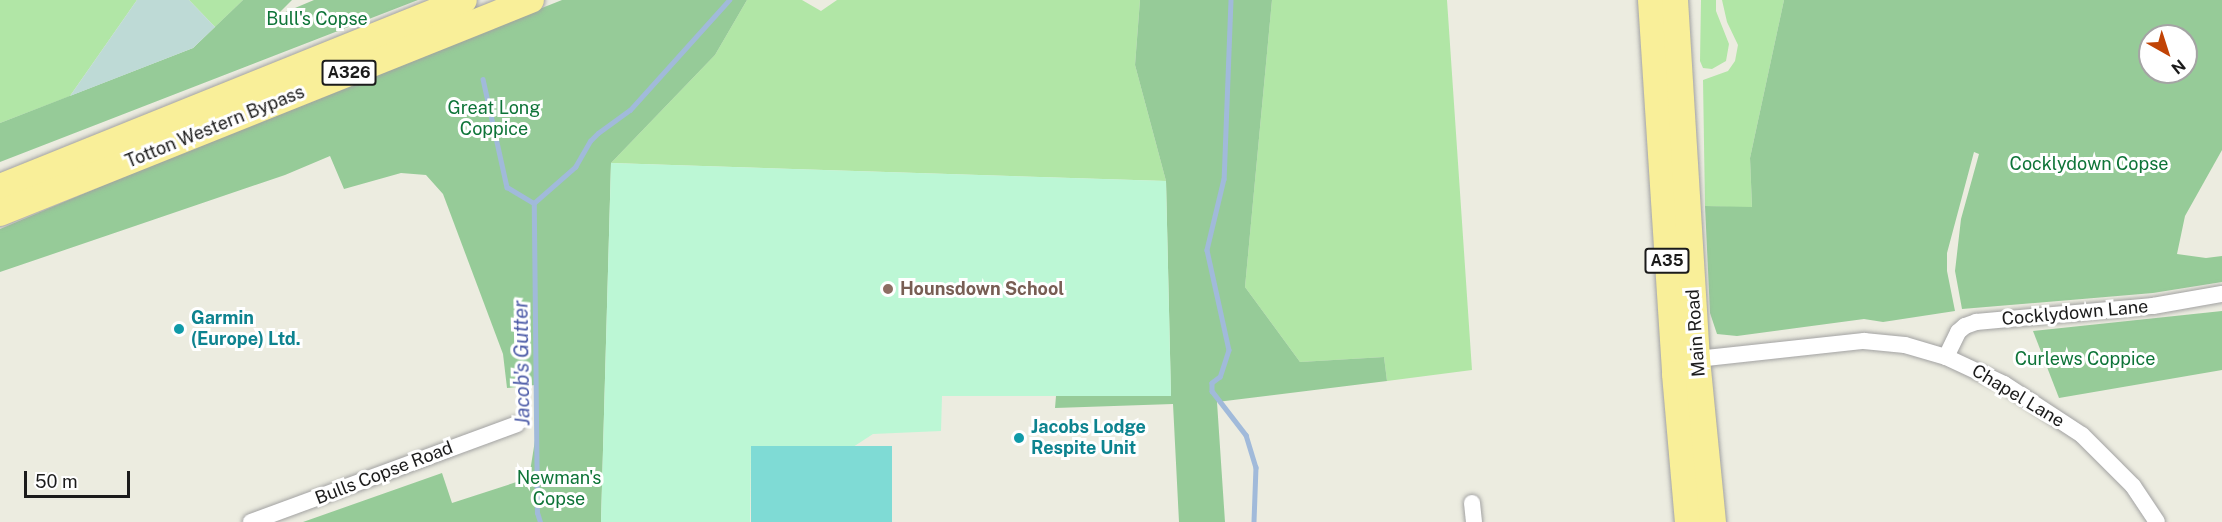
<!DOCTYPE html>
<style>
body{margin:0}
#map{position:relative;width:2222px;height:522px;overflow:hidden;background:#ecece0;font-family:"Public Sans",sans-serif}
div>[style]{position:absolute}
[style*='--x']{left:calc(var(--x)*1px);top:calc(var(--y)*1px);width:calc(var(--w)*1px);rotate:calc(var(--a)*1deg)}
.grass>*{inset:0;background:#b1e6a6}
.forest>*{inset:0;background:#96cb98}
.wetland>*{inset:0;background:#bedad6}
.park>*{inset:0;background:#bcf7d5}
.pitch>*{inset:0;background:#7fdbd5;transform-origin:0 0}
.stream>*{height:4.5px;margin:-2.25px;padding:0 2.25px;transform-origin:2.25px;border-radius:2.25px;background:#a1bada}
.roads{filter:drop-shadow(0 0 2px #a2a2a2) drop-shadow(0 0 2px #a2a2a2)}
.minor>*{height:16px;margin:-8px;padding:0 8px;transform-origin:8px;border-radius:8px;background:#fff}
.primary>*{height:26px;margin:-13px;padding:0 13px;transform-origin:13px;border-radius:13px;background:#f9ef99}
.dots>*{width:16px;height:16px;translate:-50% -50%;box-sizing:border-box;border:3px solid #fff;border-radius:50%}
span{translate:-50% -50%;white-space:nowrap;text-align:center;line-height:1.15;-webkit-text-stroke:6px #fff;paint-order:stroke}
.shield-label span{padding:2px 4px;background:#fff;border:2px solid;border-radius:4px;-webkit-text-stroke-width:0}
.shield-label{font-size:16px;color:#1b1b1b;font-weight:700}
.park-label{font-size:18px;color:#0e7438}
.street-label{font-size:18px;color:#1b1b1b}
.education-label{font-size:18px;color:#785e54;font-weight:700}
.left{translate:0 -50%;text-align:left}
.culture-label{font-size:18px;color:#0d838f;font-weight:700}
.water-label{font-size:20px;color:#4b5aa7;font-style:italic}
.north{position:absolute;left:2138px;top:24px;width:60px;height:60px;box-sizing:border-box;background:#fff;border:2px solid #a4a4a4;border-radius:50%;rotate:141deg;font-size:16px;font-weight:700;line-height:24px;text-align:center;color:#1b1b1b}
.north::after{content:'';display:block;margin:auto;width:21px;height:27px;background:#c14305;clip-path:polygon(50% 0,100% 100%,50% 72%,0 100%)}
.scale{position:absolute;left:24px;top:471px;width:106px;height:27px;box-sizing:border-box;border:3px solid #1b1b1b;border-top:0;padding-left:8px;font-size:18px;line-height:21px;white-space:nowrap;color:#1b1b1b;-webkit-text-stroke:4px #fff;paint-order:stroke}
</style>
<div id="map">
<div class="grass">
<i style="clip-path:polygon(0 0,137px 0,70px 96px,0 123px)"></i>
<i style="clip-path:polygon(189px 0,243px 0,215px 27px)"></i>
<i style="clip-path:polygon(747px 0,802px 0,821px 11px,837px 0,1140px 0,1135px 65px,1166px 181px,611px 163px,715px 55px)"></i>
<i style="clip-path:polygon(1272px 0,1447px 0,1472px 370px,1387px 381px,1384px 357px,1300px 362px,1245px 287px)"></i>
<i style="clip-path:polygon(1701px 0,1716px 0,1716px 11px,1729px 44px,1726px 61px,1712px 69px,1703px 68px,1700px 61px)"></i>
<i style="clip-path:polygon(1722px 0,1784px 0,1750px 158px,1752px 208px,1705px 206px,1703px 80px,1728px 71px,1735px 61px,1738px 45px,1727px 22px)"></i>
</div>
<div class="forest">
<i style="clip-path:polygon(243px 0,292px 0,276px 16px,314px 0,418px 0,0 162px,0 123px,193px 48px)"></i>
<i style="clip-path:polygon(562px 0,747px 0,715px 55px,611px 163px,601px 522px,303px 522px,442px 473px,452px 503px,529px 478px,536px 434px,535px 385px,507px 388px,503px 354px,443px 194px,426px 175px,401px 173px,344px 189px,330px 156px,285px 175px,0 272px,0 229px,242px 127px)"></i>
<i style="clip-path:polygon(1140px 0,1272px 0,1245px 287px,1300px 362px,1384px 357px,1387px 381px,1217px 402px,1225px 522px,1179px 522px,1173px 404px,1055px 408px,1056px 396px,1171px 396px,1166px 181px,1135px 65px)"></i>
<i style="clip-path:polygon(evenodd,1784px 0,2222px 0,2222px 150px,2185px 216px,2177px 254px,2206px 258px,2222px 256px,2222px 282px,2153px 293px,1962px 309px,1955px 271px,1961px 219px,1979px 154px,1974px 152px,1947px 253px,1947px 271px,1955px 311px,1883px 322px,1864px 319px,1737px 336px,1717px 334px,1710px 313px,1705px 206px,1752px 207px,1750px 158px,1784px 0,2150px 36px,2186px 36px,2186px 72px,2150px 72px,2150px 36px)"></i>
<i style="clip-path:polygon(2222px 311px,2222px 370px,2059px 398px,2033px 331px)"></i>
</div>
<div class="wetland">
<i style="clip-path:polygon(137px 0,189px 0,215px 27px,193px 48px,70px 96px)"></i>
</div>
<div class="park">
<i style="clip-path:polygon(611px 163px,1166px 181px,1171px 396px,942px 396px,941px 431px,873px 434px,853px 447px,751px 446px,750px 522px,601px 522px)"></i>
</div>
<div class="pitch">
<i style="left:751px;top:446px;width:141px;height:76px"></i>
</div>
<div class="stream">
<i style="--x:1231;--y:0;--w:179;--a:92.2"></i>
<i style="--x:1224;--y:179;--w:73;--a:103.5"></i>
<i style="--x:1207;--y:250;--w:102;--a:77.6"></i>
<i style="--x:1229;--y:350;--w:28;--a:108"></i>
<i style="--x:1220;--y:377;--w:10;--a:143"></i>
<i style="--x:1212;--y:383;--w:8;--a:90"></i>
<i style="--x:1212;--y:391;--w:56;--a:52.3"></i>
<i style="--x:1246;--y:435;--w:34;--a:73"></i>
<i style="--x:1256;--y:467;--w:55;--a:92.1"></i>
<i style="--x:483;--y:79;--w:111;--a:77.5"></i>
<i style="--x:507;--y:187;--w:31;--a:31"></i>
<i style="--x:540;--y:522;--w:9;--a:-108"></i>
<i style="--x:537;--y:513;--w:310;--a:-90.6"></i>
<i style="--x:534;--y:203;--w:55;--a:-41.3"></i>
<i style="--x:575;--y:167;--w:30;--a:-60"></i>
<i style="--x:590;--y:141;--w:11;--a:-45"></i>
<i style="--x:598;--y:133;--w:39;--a:-36"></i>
<i style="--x:630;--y:110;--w:148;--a:-48"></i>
</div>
<div class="roads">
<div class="minor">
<i style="--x:1946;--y:357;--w:28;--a:-64"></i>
<i style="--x:1958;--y:332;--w:9;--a:-41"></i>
<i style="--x:1965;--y:326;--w:12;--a:-20"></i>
<i style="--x:1976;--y:322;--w:178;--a:-5.2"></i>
<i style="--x:2153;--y:306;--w:70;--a:-9.9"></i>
<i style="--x:1697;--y:359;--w:168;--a:-6.2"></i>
<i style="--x:1864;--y:341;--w:41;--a:5.6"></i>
<i style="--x:1905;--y:345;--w:43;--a:16.3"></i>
<i style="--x:1946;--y:357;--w:64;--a:25"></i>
<i style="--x:2004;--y:384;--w:93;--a:33.2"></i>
<i style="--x:2082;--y:435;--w:72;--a:45"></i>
<i style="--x:2133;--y:486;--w:43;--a:56.3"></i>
<i style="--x:1472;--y:503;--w:19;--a:84"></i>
<i style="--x:251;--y:522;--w:283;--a:-20.2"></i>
</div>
<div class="primary">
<i style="--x:1651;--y:0;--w:375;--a:86.3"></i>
<i style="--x:1675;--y:374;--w:149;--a:85"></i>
<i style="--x:1675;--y:0;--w:360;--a:86.5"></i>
<i style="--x:1697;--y:359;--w:164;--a:84.4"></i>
<i style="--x:0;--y:187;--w:500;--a:-21.95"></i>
<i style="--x:0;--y:213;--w:572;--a:-21.86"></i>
</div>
</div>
<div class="dots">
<i style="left:888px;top:289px;background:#8d6e63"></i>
<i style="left:179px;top:329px;background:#0f9aa8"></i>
<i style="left:1019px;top:438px;background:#0f9aa8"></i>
</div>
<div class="shield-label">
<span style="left:349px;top:73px">A326</span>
<span style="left:1667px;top:261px">A35</span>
</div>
<div class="park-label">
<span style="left:317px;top:19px">Bull's Copse</span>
<span style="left:494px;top:119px">Great Long<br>Coppice</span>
<span style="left:2089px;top:164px">Cocklydown Copse</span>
<span style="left:2085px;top:359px">Curlews Coppice</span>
<span style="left:559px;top:489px">Newman's<br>Copse</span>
</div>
<div class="street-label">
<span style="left:215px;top:127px;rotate:-22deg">Totton Western Bypass</span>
<span style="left:2075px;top:313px;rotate:-5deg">Cocklydown Lane</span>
<span style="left:1696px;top:333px;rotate:-94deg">Main Road</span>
<span style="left:2018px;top:396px;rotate:31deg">Chapel Lane</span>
<span style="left:384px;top:473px;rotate:-21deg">Bulls Copse Road</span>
</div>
<div class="education-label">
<span class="left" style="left:900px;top:289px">Hounsdown School</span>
</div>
<div class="culture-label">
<span class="left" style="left:191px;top:329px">Garmin<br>(Europe) Ltd.</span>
<span class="left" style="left:1031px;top:438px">Jacobs Lodge<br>Respite Unit</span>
</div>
<div class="water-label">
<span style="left:522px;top:363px;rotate:-91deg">Jacob's Gutter</span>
</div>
<div class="north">N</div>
<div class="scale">50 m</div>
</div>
